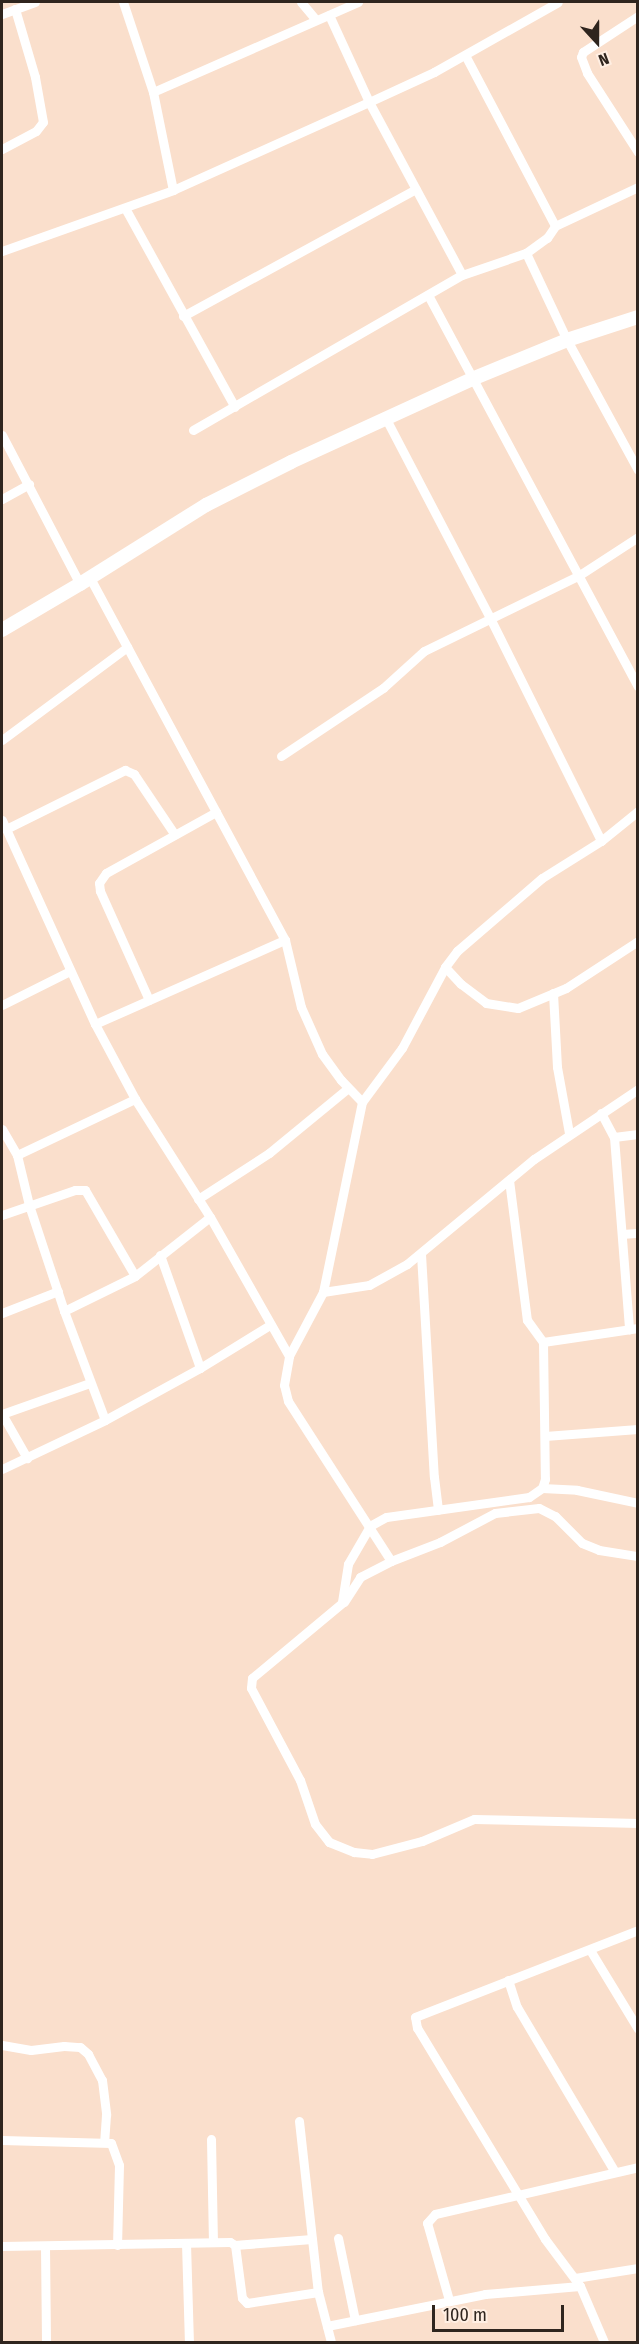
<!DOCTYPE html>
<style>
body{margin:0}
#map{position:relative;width:639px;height:2344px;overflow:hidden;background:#fadfcc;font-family:"Fira Sans Condensed",sans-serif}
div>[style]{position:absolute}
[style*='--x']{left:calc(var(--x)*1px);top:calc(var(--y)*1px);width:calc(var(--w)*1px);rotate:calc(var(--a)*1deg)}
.street>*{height:9px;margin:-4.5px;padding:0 4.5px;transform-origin:4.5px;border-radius:4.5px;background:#fff}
.secondary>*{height:14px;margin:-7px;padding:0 7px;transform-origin:7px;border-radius:7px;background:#fff}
span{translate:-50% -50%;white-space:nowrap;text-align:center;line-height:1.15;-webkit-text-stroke:4.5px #ffefe3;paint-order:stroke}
.frame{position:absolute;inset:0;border:3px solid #2f251e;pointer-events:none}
.north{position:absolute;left:567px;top:12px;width:60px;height:60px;-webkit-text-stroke:4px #ffefe3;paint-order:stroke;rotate:159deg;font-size:16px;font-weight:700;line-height:24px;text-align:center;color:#2f251e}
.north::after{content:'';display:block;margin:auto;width:21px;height:27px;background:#2f251e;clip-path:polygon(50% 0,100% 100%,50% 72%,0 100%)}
.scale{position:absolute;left:432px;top:2305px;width:132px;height:27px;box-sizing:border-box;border:3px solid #2f251e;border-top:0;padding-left:8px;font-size:18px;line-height:21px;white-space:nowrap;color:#2f251e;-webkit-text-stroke:4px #ffefe3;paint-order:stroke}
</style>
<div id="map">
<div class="street">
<i style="--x:123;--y:2;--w:95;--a:71.6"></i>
<i style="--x:153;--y:92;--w:100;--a:78.5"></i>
<i style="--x:301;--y:2;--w:23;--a:50"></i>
<i style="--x:2;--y:14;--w:35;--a:-20"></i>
<i style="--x:329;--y:15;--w:96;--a:65.3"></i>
<i style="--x:369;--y:102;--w:196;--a:61.7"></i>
<i style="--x:638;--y:16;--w:66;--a:146.8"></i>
<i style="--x:583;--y:52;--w:5;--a:112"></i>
<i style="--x:581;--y:57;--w:17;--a:69"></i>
<i style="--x:587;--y:73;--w:94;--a:57.2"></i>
<i style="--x:465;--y:55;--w:193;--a:62.2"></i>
<i style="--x:153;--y:92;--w:224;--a:-23.7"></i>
<i style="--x:2;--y:149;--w:38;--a:-28"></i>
<i style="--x:36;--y:131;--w:11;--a:-52"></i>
<i style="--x:43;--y:122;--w:46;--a:-100.1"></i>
<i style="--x:35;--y:77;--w:71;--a:-106.4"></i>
<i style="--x:125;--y:208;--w:227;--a:61.1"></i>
<i style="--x:2;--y:251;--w:182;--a:-19.6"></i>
<i style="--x:173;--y:190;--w:215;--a:-24.2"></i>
<i style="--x:369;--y:102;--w:72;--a:-24.8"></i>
<i style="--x:434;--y:72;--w:142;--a:-29.4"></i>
<i style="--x:526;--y:253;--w:96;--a:64.8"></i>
<i style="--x:567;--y:340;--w:148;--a:61.4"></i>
<i style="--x:428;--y:295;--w:444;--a:61.8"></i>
<i style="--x:183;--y:316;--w:265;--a:-28.6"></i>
<i style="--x:385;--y:417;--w:229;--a:62.4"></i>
<i style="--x:491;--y:620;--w:247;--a:63.5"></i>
<i style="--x:193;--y:430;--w:310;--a:-30"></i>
<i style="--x:462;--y:275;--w:68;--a:-19"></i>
<i style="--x:526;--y:253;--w:26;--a:-36"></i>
<i style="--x:547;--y:238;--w:14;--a:-56"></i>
<i style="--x:555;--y:226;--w:92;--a:-25.2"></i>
<i style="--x:2;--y:435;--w:168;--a:62.4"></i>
<i style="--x:2;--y:499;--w:31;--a:-29"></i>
<i style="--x:90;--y:578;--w:411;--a:61.7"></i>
<i style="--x:285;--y:940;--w:69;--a:76.6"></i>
<i style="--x:301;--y:1007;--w:51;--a:65.9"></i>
<i style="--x:322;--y:1054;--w:32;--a:54"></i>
<i style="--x:341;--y:1080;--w:30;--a:46"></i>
<i style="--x:2;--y:740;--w:156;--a:-36.6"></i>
<i style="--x:281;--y:756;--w:123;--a:-33.7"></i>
<i style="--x:383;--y:688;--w:55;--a:-42.1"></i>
<i style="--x:424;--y:651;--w:171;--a:-26"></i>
<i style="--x:578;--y:576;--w:72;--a:-33"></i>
<i style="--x:2;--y:820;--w:224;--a:65.5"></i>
<i style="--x:95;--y:1024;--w:85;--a:61.9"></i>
<i style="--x:135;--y:1099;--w:140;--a:57.6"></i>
<i style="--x:210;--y:1217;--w:160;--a:60.4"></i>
<i style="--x:6;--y:829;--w:133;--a:-26.4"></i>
<i style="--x:125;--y:770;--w:10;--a:24"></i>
<i style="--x:134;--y:774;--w:73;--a:56.1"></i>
<i style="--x:445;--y:967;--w:23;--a:47"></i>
<i style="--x:461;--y:984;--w:31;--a:37"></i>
<i style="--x:486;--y:1003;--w:32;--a:9"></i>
<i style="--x:518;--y:1008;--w:52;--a:-22.6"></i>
<i style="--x:566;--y:988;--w:86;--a:-33.1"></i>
<i style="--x:553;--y:993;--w:74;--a:86.9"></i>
<i style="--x:557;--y:1067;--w:67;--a:79.7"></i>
<i style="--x:149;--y:1000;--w:120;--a:-114.2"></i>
<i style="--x:100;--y:891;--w:8;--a:-97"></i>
<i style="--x:99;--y:883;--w:12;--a:-55"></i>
<i style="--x:106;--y:873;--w:126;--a:-29"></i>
<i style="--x:2;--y:1005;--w:76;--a:-26.6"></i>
<i style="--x:95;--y:1024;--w:208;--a:-23.9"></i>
<i style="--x:601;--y:1113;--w:27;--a:62"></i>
<i style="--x:614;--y:1137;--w:193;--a:85.5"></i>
<i style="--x:2;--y:1129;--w:30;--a:60"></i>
<i style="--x:17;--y:1155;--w:51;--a:76.5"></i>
<i style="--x:29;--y:1205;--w:112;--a:71.7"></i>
<i style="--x:64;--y:1311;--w:116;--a:69.4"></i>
<i style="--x:614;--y:1137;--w:24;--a:-7"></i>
<i style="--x:17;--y:1155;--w:131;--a:-25.4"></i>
<i style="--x:509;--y:1180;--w:141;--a:82.7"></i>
<i style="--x:527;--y:1320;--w:27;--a:54"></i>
<i style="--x:198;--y:1199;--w:85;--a:-32.9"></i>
<i style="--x:269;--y:1153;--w:102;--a:-39.4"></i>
<i style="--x:2;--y:1215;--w:77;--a:-18.9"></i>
<i style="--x:75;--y:1190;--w:10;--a:0"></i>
<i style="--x:85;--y:1190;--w:99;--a:59.8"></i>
<i style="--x:622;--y:1234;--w:16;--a:-4"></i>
<i style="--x:421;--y:1254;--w:223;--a:86.7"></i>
<i style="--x:434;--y:1477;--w:33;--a:83"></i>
<i style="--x:160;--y:1255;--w:120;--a:70.5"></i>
<i style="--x:323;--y:1292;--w:47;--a:-8.7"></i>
<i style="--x:369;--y:1285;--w:43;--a:-28.9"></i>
<i style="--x:407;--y:1264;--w:165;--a:-39.6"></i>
<i style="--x:534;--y:1159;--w:125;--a:-33.9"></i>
<i style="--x:64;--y:1311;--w:79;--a:-26.2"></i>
<i style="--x:135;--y:1276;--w:95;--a:-38.2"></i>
<i style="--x:2;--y:1313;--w:60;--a:-21.4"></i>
<i style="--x:638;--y:1328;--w:96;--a:171.6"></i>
<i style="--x:543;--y:1342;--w:137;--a:89.2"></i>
<i style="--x:545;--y:1479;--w:9;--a:108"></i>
<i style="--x:542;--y:1488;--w:16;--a:145"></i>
<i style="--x:529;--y:1497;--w:144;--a:172"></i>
<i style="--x:386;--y:1517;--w:18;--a:151"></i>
<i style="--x:370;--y:1526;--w:44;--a:120.1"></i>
<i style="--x:348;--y:1564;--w:39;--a:99"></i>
<i style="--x:342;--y:1603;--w:117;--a:140.2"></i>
<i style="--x:252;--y:1678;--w:10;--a:96"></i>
<i style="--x:251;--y:1688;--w:104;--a:62"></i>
<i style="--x:300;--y:1780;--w:46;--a:71.2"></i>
<i style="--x:315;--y:1824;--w:23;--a:52"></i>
<i style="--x:329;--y:1842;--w:27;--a:22"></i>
<i style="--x:354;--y:1852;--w:18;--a:6"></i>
<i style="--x:372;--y:1854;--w:52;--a:-14.6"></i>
<i style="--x:422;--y:1841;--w:56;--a:-22.9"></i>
<i style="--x:474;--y:1819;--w:164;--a:1.4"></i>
<i style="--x:2;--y:1414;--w:93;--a:-19.4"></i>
<i style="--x:2;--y:1414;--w:51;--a:60.4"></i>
<i style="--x:545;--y:1436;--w:93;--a:-4.3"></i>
<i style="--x:2;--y:1469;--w:114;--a:-25.4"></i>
<i style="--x:105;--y:1420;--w:108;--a:-28.7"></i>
<i style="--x:200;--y:1368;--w:82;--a:-31.6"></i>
<i style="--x:542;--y:1488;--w:35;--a:3"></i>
<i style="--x:577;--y:1490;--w:62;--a:12"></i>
<i style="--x:391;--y:1561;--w:190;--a:-122.8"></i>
<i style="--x:288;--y:1401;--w:16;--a:-104"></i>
<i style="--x:284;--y:1385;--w:29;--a:-80"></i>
<i style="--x:289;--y:1356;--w:72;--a:-62"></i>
<i style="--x:323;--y:1292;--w:194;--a:-78.4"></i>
<i style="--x:362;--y:1102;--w:67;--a:-53.5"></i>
<i style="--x:402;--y:1048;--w:92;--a:-62"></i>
<i style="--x:445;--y:967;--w:20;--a:-53"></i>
<i style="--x:457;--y:951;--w:112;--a:-40.7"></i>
<i style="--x:542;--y:878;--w:70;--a:-32.1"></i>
<i style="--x:601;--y:841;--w:48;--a:-39"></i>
<i style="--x:344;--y:1602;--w:30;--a:-57"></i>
<i style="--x:360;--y:1577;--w:35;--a:-27"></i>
<i style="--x:391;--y:1561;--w:53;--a:-21.2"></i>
<i style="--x:440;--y:1542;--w:62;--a:-27.8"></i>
<i style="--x:495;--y:1513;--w:44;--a:-6.5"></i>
<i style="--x:539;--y:1508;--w:18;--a:27"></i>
<i style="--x:555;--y:1516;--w:38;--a:45"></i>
<i style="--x:582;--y:1543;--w:18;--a:22"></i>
<i style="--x:599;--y:1550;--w:39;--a:9"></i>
<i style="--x:590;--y:1950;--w:92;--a:58.7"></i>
<i style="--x:508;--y:1980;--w:28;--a:72"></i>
<i style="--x:517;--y:2007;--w:192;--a:59.3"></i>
<i style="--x:2;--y:2045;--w:29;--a:10"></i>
<i style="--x:31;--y:2050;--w:33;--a:-7"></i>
<i style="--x:64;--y:2046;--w:16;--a:4"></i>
<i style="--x:80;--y:2047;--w:11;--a:41"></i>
<i style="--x:88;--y:2054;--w:30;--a:62"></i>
<i style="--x:102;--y:2080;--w:35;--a:83"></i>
<i style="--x:106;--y:2115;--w:26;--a:94"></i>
<i style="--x:299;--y:2121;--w:172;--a:83.7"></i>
<i style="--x:318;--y:2292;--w:52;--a:75.4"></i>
<i style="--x:211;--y:2139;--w:103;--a:88.9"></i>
<i style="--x:2;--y:2140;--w:109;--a:1.6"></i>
<i style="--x:111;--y:2143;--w:23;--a:70"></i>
<i style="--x:119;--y:2165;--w:80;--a:91.4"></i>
<i style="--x:338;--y:2238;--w:84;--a:78.3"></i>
<i style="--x:186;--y:2243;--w:99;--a:88.3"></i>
<i style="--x:235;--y:2245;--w:77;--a:-4.5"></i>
<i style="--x:2;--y:2246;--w:228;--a:-1"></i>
<i style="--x:230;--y:2242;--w:6;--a:31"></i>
<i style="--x:235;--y:2245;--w:53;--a:82.5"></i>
<i style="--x:242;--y:2298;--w:7;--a:45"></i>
<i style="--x:247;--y:2303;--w:72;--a:-8.8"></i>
<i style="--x:45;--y:2246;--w:96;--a:89.4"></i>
<i style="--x:575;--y:2278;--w:64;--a:-9"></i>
<i style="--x:449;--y:2300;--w:80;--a:-105.9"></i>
<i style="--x:427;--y:2223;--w:12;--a:-48"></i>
<i style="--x:435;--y:2214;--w:208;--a:-13"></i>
<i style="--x:327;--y:2326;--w:161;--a:-11.4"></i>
<i style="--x:485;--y:2294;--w:95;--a:-4.8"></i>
<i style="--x:604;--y:2342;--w:61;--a:-113.2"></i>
<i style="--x:580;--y:2286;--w:59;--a:-126.7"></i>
<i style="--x:545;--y:2239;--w:247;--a:-121.2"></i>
<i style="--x:417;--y:2028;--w:11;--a:-100"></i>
<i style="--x:415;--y:2017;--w:239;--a:-21.3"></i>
</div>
<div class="secondary">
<i style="--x:2;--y:630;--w:91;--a:-30.5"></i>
<i style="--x:80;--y:584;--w:149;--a:-32.1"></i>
<i style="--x:206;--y:505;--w:95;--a:-26.8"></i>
<i style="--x:291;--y:462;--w:199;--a:-24.6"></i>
<i style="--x:472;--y:379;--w:103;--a:-22.3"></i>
<i style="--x:567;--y:340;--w:75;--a:-17.9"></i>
</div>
<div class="frame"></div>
<div class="north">N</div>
<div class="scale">100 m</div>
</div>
